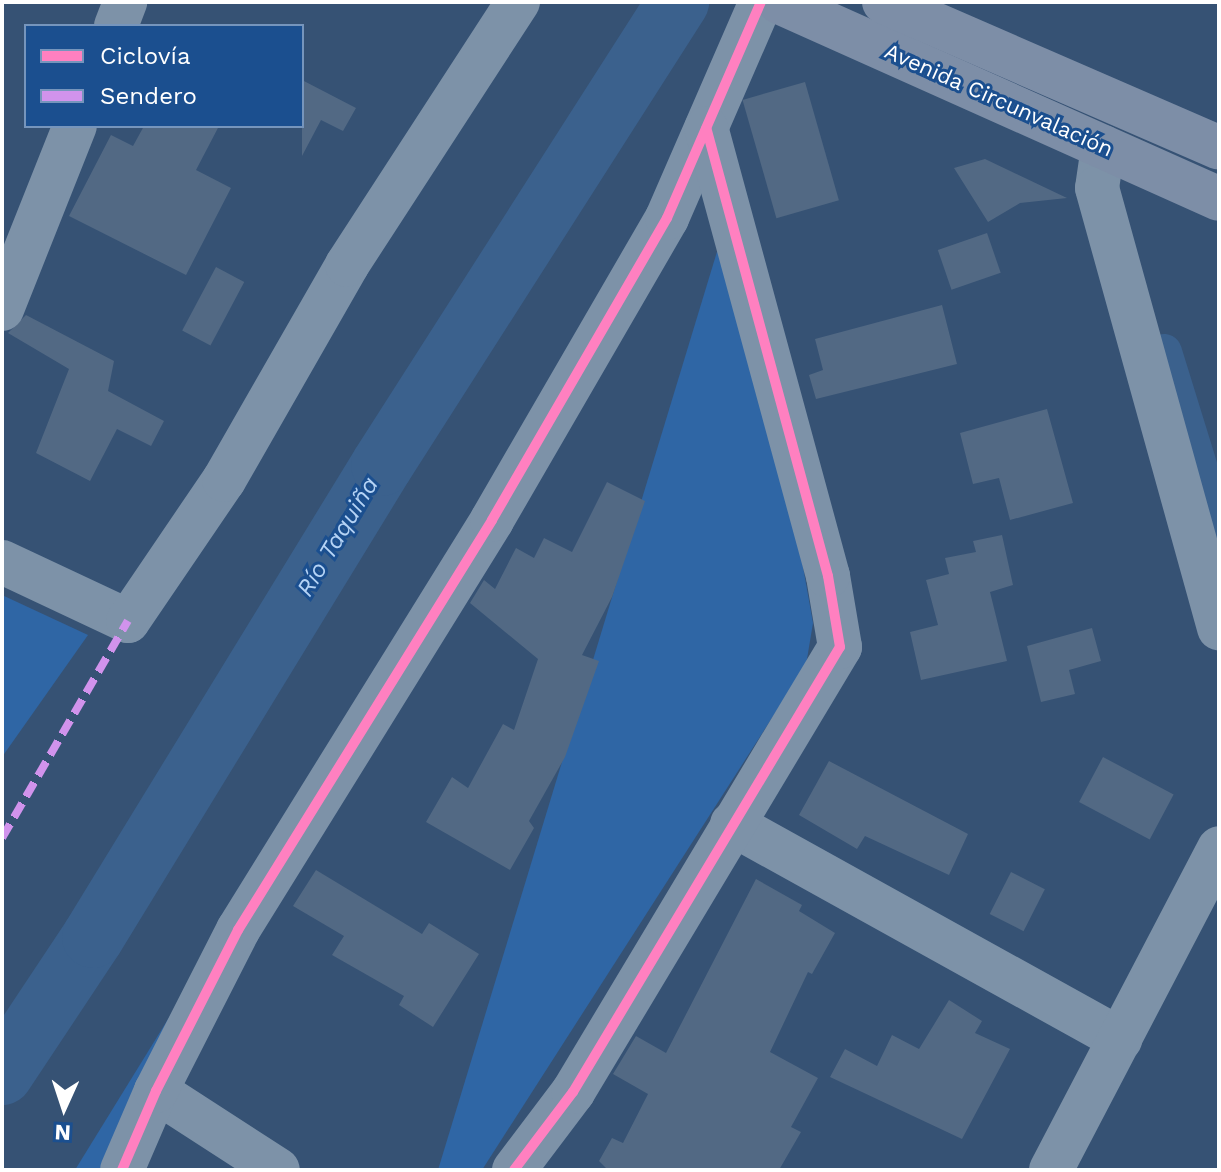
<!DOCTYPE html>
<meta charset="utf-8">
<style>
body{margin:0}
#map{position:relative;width:1221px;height:1172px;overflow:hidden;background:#365274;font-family:"Work Sans",sans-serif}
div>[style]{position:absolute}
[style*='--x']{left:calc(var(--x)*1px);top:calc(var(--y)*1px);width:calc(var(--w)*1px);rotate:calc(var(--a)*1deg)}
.green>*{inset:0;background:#2f66a5}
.canal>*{height:36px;margin:-18px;padding:0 18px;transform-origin:18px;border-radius:18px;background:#3b618d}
.river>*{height:62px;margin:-31px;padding:0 31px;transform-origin:31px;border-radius:31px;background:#3b618d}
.building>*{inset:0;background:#526984;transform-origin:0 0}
.minor>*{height:44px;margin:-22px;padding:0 22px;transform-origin:22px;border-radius:22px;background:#7d92a8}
.major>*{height:44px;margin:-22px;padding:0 22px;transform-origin:22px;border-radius:22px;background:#7d8ea7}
.quiet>*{height:8px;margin-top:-4px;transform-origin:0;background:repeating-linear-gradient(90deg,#d193ec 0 16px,transparent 0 24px)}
.cycleway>*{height:10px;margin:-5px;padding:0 5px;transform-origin:5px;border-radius:5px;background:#ff80c0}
span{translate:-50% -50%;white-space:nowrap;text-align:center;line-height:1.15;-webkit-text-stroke:6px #1b4f8f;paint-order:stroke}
.street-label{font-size:22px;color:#fff}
.water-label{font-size:24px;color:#b5d3f5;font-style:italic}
.frame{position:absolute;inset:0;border:4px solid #fff;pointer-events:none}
.legend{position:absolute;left:24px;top:24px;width:280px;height:104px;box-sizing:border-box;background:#1b4f8f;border:2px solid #7695bc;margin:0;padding:10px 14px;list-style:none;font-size:24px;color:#fff}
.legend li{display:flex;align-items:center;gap:16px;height:40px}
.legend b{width:40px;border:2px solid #7695bc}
.north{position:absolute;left:24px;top:1068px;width:80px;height:80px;-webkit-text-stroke:6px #1b4f8f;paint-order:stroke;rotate:183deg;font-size:22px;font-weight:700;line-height:32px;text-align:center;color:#fff}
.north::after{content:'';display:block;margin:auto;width:28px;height:36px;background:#fff;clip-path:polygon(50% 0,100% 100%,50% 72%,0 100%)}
</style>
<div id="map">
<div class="green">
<i style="clip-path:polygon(723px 232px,797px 533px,813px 623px,806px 665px,482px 1170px,438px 1170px)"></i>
<i style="clip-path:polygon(2px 595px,88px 635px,2px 757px)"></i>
<i style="clip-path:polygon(215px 943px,102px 1170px,75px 1170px)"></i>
</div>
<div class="canal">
<i style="--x:1164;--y:352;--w:186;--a:72.8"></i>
</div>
<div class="river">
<i style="--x:2;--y:1074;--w:164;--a:-56.4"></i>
<i style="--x:93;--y:937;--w:553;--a:-58.52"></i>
<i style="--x:382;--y:465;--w:550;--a:-57.41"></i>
</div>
<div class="building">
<i style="clip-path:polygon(302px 80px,356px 108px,343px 131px,321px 120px,302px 156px)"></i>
<i style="left:805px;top:82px;width:123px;height:65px;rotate:74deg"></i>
<i style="clip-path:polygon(144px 126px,219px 126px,196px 170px,231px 188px,186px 275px,69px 216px,111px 135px,133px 146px)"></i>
<i style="clip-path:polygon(985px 159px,1067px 198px,1020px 203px,988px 222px,954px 168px)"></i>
<i style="left:987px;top:233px;width:42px;height:52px;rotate:71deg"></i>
<i style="left:216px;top:267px;width:32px;height:72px;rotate:28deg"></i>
<i style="clip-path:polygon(942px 305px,957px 364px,816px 399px,809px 375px,823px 370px,815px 339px)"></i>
<i style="clip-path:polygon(26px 315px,114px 361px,108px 391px,164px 421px,151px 446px,117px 429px,90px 481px,36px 453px,69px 369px,8px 333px)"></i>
<i style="clip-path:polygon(1047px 409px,1073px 503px,1010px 520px,999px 478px,973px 484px,960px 433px)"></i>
<i style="clip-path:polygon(607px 482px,645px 501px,612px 597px,582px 655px,599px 661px,565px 757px,529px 821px,534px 828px,510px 870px,426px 822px,452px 777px,468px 788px,503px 724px,514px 730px,538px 659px,470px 603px,484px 580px,495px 589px,516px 548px,534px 558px,544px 538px,572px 552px)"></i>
<i style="clip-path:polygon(1002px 535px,1013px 585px,990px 592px,1007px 661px,921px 680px,910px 632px,938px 625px,926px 580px,949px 574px,945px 558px,976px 552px,973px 541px)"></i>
<i style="clip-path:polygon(1092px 628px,1101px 661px,1069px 670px,1075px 694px,1041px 702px,1027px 646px)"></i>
<i style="left:1103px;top:757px;width:80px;height:51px;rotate:28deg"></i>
<i style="clip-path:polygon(829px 761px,968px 834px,949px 875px,865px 836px,857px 849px,799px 815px)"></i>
<i style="clip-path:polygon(316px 870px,422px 934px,429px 923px,479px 954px,433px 1027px,399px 1005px,404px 996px,332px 955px,344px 936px,293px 906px)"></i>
<i style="left:1011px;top:872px;width:38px;height:47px;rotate:27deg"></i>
<i style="clip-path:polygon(756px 879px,802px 905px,799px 911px,835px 933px,812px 974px,808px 972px,770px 1052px,818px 1078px,791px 1127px,801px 1132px,779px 1170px,608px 1170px,599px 1161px,612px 1138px,623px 1143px,648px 1094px,613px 1074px,636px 1036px,666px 1053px)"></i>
<i style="clip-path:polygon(949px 1000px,982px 1021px,975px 1033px,1010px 1049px,962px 1139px,830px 1077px,845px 1049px,877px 1066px,892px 1035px,919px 1049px)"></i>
</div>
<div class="minor">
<i style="--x:116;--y:26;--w:26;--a:-69"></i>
<i style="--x:1103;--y:147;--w:41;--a:98.3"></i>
<i style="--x:1097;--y:188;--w:457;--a:74.5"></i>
<i style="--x:2;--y:309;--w:197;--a:-68.3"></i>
<i style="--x:2;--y:562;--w:139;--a:25.1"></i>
<i style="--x:128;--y:621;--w:171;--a:-55.8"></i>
<i style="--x:224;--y:480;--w:248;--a:-60.2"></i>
<i style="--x:347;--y:265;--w:314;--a:-57"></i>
<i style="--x:732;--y:824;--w:444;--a:29"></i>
<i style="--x:156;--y:1091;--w:145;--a:32.9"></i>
<i style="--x:122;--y:1170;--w:86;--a:-66.7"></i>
<i style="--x:156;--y:1091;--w:181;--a:-63"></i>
<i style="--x:238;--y:930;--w:482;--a:-58.2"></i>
<i style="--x:492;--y:520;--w:349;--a:-59.9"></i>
<i style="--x:667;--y:218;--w:236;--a:-66.5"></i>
<i style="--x:514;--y:1170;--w:98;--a:-52.9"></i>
<i style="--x:573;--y:1092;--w:519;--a:-59.04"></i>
<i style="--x:840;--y:647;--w:72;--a:-99.6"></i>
<i style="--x:828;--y:576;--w:464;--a:-105.2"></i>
<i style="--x:1051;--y:1170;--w:363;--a:-62.4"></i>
</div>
<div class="major">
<i style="--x:779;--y:2;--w:482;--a:24.1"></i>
<i style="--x:884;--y:2;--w:365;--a:23.5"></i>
</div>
<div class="quiet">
<i style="--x:2;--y:838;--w:251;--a:-59.9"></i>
</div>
<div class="cycleway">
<i style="--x:122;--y:1170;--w:86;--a:-66.7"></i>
<i style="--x:156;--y:1091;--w:181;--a:-63"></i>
<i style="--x:238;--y:930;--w:482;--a:-58.2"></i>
<i style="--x:492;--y:520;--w:349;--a:-59.9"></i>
<i style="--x:667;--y:218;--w:236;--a:-66.5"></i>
<i style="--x:514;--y:1170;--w:98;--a:-52.9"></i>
<i style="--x:573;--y:1092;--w:519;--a:-59.04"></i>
<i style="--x:840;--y:647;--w:72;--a:-99.6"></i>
<i style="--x:828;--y:576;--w:464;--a:-105.2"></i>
</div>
<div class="street-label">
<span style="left:999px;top:100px;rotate:24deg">Avenida Circunvalación</span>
</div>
<div class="water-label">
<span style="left:338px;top:537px;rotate:-59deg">Río Taquiña</span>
</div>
<div class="frame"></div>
<ul class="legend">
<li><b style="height:10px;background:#ff80c0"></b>Ciclovía</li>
<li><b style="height:10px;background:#d193ec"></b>Sendero</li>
</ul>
<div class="north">N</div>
</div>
